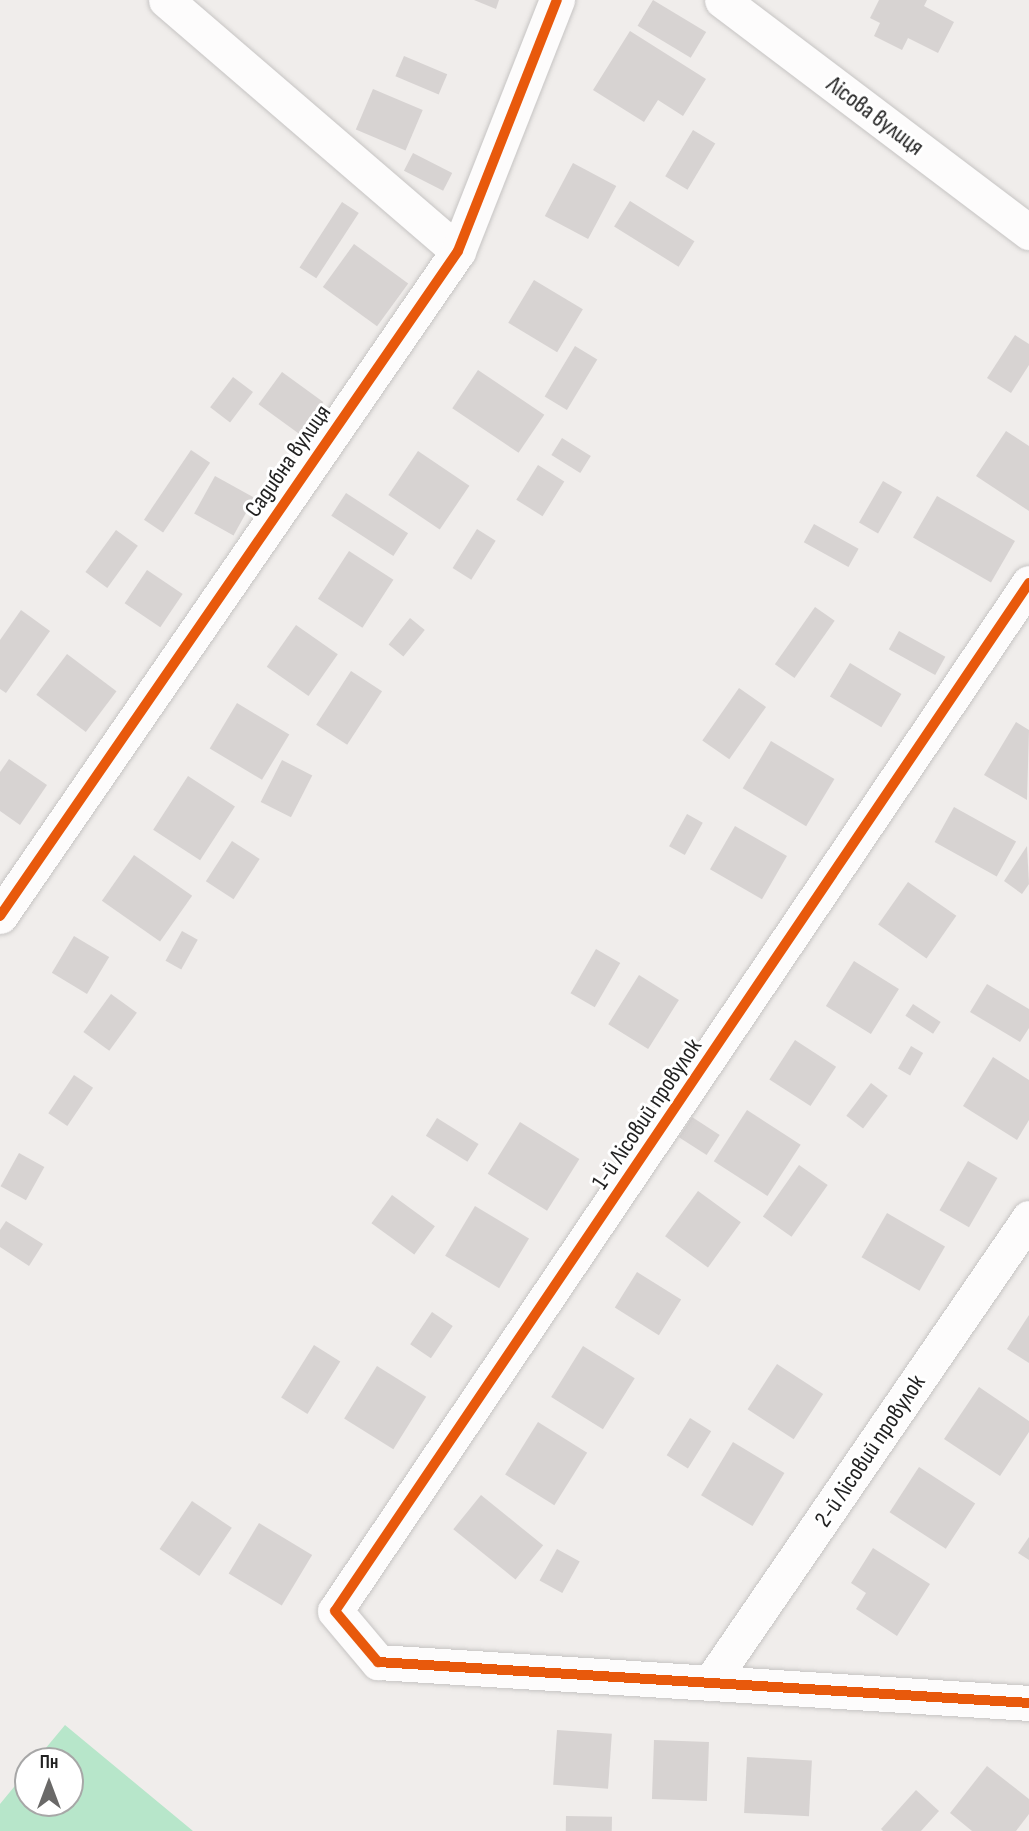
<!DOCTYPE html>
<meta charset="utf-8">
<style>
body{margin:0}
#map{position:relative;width:1029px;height:1831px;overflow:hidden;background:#f0edeb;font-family:"Sofia Sans Condensed",sans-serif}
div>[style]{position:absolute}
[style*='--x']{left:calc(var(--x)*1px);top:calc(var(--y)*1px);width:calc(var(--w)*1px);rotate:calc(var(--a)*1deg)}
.pitch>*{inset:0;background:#b7e6ca}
.building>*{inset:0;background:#d7d3d2;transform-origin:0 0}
.roads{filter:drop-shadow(0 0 2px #c6c4c3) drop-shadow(0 0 2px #c6c4c3)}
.street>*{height:35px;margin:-17.5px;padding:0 17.5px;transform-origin:17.5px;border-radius:17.5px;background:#fdfcfc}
.cycleway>*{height:10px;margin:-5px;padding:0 5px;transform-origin:5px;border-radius:5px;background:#e8590c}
span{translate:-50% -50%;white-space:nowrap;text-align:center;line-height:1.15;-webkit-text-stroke:6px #fff;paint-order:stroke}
.street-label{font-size:24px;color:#222}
.north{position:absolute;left:14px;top:1747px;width:70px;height:70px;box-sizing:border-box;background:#fff;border:2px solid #a7a7a7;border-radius:50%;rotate:0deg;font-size:19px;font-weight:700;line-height:28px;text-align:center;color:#222}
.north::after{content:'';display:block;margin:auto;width:24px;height:32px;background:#6a6968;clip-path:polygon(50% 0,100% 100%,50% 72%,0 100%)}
</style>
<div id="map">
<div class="pitch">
<i style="clip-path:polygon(65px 1725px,193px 1831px,0 1831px,0 1804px,28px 1770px,28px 1803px,70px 1803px,70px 1761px,35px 1761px)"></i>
</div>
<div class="building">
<i style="clip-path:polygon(474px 0,499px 0,496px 9px)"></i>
<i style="left:653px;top:0;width:62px;height:30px;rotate:31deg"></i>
<i style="clip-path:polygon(879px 0,927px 0,924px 6px,954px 22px,938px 53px,908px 38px,902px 50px,874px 36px,880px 23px,870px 18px)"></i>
<i style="clip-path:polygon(630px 31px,706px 79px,683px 116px,658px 100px,644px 122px,593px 90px)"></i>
<i style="left:404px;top:56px;width:47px;height:22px;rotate:23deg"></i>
<i style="left:373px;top:89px;width:54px;height:44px;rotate:23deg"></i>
<i style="left:693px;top:130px;width:26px;height:54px;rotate:31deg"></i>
<i style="left:413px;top:153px;width:44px;height:20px;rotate:27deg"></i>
<i style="left:573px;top:163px;width:49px;height:60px;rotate:28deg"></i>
<i style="left:630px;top:201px;width:76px;height:30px;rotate:32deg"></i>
<i style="left:342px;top:202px;width:20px;height:78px;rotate:33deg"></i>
<i style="left:354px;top:244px;width:67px;height:53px;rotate:36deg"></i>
<i style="left:534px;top:280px;width:57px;height:50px;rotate:31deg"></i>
<i style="clip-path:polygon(1015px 335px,1029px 344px,1029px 365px,1011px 393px,987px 378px)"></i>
<i style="left:575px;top:346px;width:26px;height:59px;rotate:31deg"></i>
<i style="left:478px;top:370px;width:80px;height:46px;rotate:34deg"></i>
<i style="left:282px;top:372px;width:51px;height:40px;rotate:36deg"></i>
<i style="left:233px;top:377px;width:25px;height:38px;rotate:37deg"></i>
<i style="clip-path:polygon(1006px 431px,1029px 446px,1029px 511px,976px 476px)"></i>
<i style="left:562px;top:438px;width:34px;height:20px;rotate:32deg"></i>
<i style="left:191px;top:450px;width:23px;height:84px;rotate:34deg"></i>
<i style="left:418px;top:451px;width:62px;height:53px;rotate:34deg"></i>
<i style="left:538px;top:465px;width:31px;height:41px;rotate:32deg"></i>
<i style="left:215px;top:476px;width:45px;height:43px;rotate:29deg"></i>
<i style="left:883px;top:481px;width:22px;height:48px;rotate:30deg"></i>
<i style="left:346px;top:493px;width:74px;height:27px;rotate:33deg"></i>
<i style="left:937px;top:496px;width:90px;height:48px;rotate:30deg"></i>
<i style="left:814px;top:524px;width:51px;height:21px;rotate:29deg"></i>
<i style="left:477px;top:529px;width:22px;height:46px;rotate:32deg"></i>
<i style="left:116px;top:530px;width:27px;height:52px;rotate:36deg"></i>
<i style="left:349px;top:551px;width:53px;height:57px;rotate:33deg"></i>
<i style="left:147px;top:570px;width:43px;height:40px;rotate:34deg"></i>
<i style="left:815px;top:607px;width:24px;height:70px;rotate:35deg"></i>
<i style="clip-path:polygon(21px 610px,50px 631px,6px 693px,0 689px,0 640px)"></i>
<i style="left:410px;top:618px;width:19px;height:34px;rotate:39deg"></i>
<i style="left:296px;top:625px;width:51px;height:51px;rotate:35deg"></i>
<i style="left:899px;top:631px;width:53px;height:21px;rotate:29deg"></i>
<i style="left:67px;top:654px;width:62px;height:51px;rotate:37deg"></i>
<i style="left:850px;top:663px;width:60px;height:39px;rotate:31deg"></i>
<i style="left:351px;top:671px;width:37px;height:64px;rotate:33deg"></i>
<i style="left:739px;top:688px;width:33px;height:64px;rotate:35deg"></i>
<i style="left:237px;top:703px;width:61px;height:53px;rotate:31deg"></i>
<i style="clip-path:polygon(1016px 722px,1029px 730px,1027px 800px,984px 775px)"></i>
<i style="left:771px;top:741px;width:74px;height:55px;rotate:31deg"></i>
<i style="clip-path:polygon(9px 759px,47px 785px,20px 825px,0 811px,0 772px)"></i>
<i style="left:282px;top:760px;width:34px;height:47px;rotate:27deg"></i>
<i style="left:188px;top:776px;width:56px;height:64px;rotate:33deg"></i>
<i style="left:954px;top:807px;width:71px;height:40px;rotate:29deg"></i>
<i style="left:687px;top:814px;width:18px;height:37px;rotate:29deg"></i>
<i style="left:735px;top:826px;width:60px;height:50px;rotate:30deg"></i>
<i style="left:232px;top:841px;width:33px;height:48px;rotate:33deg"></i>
<i style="clip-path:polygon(1027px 846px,1029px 884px,1022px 894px,1004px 881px)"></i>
<i style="left:134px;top:855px;width:71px;height:56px;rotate:35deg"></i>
<i style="left:908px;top:882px;width:59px;height:52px;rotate:35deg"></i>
<i style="left:182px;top:931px;width:18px;height:34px;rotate:29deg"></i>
<i style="left:74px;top:936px;width:41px;height:43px;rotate:31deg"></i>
<i style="left:596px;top:949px;width:28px;height:51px;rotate:30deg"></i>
<i style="left:854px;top:961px;width:53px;height:53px;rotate:32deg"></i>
<i style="left:639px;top:975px;width:47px;height:58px;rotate:32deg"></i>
<i style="clip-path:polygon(987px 984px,1029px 1009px,1029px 1028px,1020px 1042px,970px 1012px)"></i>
<i style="left:111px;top:994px;width:32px;height:47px;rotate:36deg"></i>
<i style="left:913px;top:1004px;width:33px;height:14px;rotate:33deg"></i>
<i style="left:795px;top:1040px;width:49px;height:47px;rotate:33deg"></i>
<i style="left:911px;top:1046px;width:14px;height:26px;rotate:30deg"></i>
<i style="clip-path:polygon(993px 1057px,1029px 1080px,1029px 1120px,1017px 1140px,963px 1106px)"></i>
<i style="left:74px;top:1075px;width:23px;height:46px;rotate:34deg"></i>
<i style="left:871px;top:1083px;width:21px;height:41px;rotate:37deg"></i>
<i style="left:747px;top:1110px;width:64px;height:61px;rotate:33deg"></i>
<i style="left:692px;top:1117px;width:33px;height:24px;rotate:33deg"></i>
<i style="left:437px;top:1118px;width:49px;height:21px;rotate:32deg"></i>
<i style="left:520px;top:1122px;width:70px;height:61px;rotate:32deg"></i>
<i style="left:19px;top:1153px;width:29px;height:38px;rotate:29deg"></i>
<i style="left:968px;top:1161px;width:34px;height:57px;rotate:30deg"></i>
<i style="left:799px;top:1165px;width:35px;height:63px;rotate:35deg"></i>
<i style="left:698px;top:1191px;width:53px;height:56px;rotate:36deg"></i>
<i style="left:392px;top:1195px;width:53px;height:35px;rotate:36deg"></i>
<i style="left:475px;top:1206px;width:63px;height:58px;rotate:31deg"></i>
<i style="left:887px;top:1213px;width:67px;height:51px;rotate:30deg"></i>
<i style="clip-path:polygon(6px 1221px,43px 1244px,29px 1266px,0 1247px,0 1230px)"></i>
<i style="left:637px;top:1272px;width:52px;height:42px;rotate:32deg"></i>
<i style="left:432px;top:1312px;width:25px;height:39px;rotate:34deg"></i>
<i style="clip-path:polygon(1029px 1315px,1029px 1363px,1007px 1349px)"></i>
<i style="left:314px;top:1345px;width:31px;height:62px;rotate:32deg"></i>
<i style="left:583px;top:1346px;width:61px;height:60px;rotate:32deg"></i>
<i style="left:777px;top:1364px;width:55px;height:54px;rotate:33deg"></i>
<i style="left:377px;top:1366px;width:58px;height:62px;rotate:32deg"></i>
<i style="clip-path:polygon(979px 1387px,1029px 1421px,1029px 1432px,1000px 1476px,944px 1439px)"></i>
<i style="left:690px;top:1418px;width:25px;height:44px;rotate:32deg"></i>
<i style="left:538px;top:1422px;width:58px;height:62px;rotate:32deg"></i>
<i style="left:733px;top:1442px;width:60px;height:62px;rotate:31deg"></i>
<i style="left:919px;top:1467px;width:67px;height:54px;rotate:33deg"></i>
<i style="left:481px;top:1495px;width:80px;height:44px;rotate:39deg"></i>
<i style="left:192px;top:1501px;width:48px;height:58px;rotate:34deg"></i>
<i style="left:259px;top:1523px;width:62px;height:59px;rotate:31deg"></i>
<i style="clip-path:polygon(1029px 1537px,1029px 1560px,1018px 1553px)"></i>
<i style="clip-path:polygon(873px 1548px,930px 1584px,897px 1636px,856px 1609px,866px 1593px,851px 1583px)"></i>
<i style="left:557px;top:1549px;width:26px;height:36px;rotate:29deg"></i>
<i style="left:557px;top:1730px;width:55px;height:55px;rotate:4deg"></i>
<i style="left:654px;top:1740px;width:55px;height:59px;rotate:2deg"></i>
<i style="left:747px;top:1757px;width:65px;height:56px;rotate:3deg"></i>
<i style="clip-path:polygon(987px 1766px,1029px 1799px,1029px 1814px,1016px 1831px,972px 1831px,950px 1813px)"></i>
<i style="clip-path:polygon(916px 1790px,939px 1811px,921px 1831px,883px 1831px,881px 1829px)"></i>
<i style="left:566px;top:1816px;width:46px;height:15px;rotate:1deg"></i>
</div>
<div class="roads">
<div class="street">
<i style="--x:166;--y:0;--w:385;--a:40.7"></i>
<i style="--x:722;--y:0;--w:385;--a:37.1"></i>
<i style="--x:1029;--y:583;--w:1240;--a:124.02"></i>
<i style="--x:335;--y:1611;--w:67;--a:49.9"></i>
<i style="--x:378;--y:1662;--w:652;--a:3.6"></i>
<i style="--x:0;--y:916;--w:807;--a:-55.44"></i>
<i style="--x:458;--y:251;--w:270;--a:-68.5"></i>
<i style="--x:710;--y:1683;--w:564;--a:-55.55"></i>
</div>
</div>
<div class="cycleway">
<i style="--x:1029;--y:583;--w:1240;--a:124.02"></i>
<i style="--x:335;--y:1611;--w:67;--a:49.9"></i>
<i style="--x:378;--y:1662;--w:652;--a:3.6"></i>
<i style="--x:0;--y:916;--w:807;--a:-55.44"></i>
<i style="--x:458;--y:251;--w:270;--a:-68.5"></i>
</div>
<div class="street-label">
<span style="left:875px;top:116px;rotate:37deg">Лісова вулиця</span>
<span style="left:288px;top:461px;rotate:-55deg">Садибна вулиця</span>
<span style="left:647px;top:1114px;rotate:-56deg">1-й Лісовий провулок</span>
<span style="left:870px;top:1451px;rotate:-56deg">2-й Лісовий провулок</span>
</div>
<div class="north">Пн</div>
</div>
